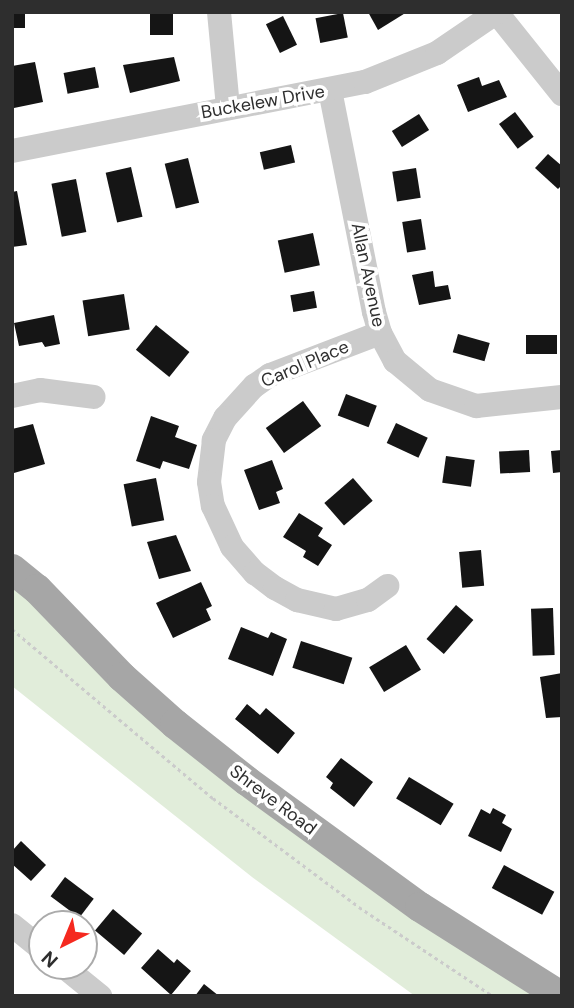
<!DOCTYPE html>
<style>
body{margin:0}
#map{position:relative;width:574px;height:1008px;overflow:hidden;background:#fff;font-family:"DM Sans",sans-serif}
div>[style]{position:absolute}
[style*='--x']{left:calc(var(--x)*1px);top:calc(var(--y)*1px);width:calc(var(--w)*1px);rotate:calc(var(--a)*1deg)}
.green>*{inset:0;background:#e1edda}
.building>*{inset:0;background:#151515;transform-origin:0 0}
.path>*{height:2.5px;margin-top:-1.25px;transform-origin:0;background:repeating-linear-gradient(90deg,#cbcbcb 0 3.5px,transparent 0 7px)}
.minor>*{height:24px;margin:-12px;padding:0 12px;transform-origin:12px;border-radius:12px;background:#cbcbcb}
.major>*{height:30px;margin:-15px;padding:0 15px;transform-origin:15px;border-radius:15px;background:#a6a6a6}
span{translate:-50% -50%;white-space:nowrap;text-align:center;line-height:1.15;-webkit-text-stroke:7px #fff;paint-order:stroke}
.street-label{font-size:18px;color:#2e2e2e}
.frame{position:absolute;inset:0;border:14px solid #2e2e2e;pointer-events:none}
.north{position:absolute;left:28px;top:910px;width:70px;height:70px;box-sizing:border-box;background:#fff;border:2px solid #ababab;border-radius:50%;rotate:223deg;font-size:19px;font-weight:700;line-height:28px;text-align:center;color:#2e2e2e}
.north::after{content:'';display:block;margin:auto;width:24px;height:32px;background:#f5291f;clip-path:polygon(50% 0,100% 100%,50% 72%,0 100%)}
</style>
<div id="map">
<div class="green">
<i style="clip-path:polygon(12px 578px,544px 996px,415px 996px,252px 877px,12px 686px)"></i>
</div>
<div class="building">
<i style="left:12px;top:12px;width:13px;height:16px"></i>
<i style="left:150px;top:12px;width:23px;height:23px"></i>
<i style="clip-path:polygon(368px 12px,407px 12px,378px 30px)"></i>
<i style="left:343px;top:13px;width:25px;height:28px;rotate:79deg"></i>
<i style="left:283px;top:16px;width:32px;height:19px;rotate:64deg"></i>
<i style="clip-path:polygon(174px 57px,180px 81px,130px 93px,123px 65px)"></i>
<i style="clip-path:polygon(35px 62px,43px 102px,14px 108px,12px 66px)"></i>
<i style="left:95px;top:67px;width:21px;height:32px;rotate:79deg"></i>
<i style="clip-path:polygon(479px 77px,482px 86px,499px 80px,507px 97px,468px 112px,457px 85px)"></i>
<i style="left:515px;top:112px;width:31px;height:20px;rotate:53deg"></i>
<i style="left:419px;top:114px;width:19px;height:32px;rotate:58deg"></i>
<i style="left:291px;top:145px;width:18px;height:32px;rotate:77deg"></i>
<i style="clip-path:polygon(548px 154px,562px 166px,562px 185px,558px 189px,535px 168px)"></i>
<i style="left:188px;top:158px;width:46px;height:24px;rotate:76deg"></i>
<i style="left:131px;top:167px;width:51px;height:26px;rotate:77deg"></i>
<i style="left:416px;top:168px;width:30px;height:24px;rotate:81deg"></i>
<i style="left:76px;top:179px;width:54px;height:25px;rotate:79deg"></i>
<i style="clip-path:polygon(17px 191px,27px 245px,12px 247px,12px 192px)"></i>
<i style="left:421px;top:219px;width:31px;height:19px;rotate:81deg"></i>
<i style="left:313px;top:233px;width:33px;height:36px;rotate:78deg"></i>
<i style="clip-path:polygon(433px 271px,435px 287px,448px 285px,451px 299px,419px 305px,412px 275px)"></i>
<i style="left:314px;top:291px;width:17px;height:24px;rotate:80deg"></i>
<i style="left:124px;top:294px;width:36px;height:42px;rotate:81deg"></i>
<i style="clip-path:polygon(54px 315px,60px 344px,45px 347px,42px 342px,19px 346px,14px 323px)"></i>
<i style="left:156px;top:325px;width:43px;height:32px;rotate:39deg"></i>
<i style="left:458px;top:334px;width:33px;height:19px;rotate:16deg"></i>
<i style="left:557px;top:335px;width:19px;height:31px;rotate:90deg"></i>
<i style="left:346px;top:394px;width:33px;height:23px;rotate:21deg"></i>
<i style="left:303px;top:401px;width:31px;height:46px;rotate:54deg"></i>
<i style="clip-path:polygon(151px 416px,179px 426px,175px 437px,197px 445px,189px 469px,163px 461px,160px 469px,136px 461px)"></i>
<i style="left:396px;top:423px;width:35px;height:22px;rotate:25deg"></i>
<i style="clip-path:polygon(33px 424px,45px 464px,14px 473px,12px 429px)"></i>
<i style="left:529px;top:450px;width:22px;height:30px;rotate:87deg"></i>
<i style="clip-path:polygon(562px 450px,562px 472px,553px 473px,551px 451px)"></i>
<i style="left:446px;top:456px;width:29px;height:27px;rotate:8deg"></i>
<i style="clip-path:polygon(272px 460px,283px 489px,276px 492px,280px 503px,259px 510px,244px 470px)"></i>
<i style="left:156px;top:478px;width:43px;height:33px;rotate:79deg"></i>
<i style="left:353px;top:478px;width:30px;height:38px;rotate:49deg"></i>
<i style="clip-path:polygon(299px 513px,323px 528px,318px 536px,332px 545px,318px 566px,303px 557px,306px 551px,283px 537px)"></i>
<i style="clip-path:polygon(176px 535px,191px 571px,159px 579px,147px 542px)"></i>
<i style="left:481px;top:550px;width:36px;height:22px;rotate:85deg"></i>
<i style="clip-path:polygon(201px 582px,212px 606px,206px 609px,211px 620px,173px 638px,156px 603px)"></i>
<i style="left:456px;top:605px;width:23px;height:45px;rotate:41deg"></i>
<i style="left:553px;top:608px;width:47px;height:22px;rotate:88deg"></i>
<i style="clip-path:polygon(241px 627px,268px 638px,271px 632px,287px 639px,273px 676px,228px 659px)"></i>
<i style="left:301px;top:641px;width:54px;height:28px;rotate:18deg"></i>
<i style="left:406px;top:645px;width:29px;height:43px;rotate:59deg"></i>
<i style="clip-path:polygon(562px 673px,562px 717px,546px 718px,540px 677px)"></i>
<i style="clip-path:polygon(247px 704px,260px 715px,266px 708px,295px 733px,278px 754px,235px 719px)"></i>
<i style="clip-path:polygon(341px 758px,373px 782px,354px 807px,330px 788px,333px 783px,326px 777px)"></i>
<i style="left:409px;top:777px;width:52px;height:25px;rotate:31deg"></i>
<i style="clip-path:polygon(493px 808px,506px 815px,502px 823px,512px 829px,501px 852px,468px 836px,481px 809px,490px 814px)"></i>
<i style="clip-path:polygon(21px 841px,46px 865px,31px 881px,12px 864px,12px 851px)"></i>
<i style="left:504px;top:865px;width:57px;height:26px;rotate:28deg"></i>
<i style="left:65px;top:877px;width:36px;height:24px;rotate:37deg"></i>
<i style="left:113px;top:909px;width:38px;height:28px;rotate:40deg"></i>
<i style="clip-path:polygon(158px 949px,174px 963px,177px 959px,191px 971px,171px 995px,141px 968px)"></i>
<i style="clip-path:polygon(204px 984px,219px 996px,195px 996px)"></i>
</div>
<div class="path">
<i style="--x:12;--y:629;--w:263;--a:40.1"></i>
<i style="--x:213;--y:798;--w:182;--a:36.7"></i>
<i style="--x:359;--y:907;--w:161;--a:33.6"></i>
</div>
<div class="minor">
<i style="--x:219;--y:12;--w:95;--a:84.6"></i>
<i style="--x:497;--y:13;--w:104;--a:51.3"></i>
<i style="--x:330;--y:90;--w:226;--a:78.8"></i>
<i style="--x:374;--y:312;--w:22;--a:74"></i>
<i style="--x:380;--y:333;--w:32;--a:62"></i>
<i style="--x:395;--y:361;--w:45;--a:39.6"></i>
<i style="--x:430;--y:390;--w:49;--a:19.2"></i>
<i style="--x:476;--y:406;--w:86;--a:-6"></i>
<i style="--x:12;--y:151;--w:360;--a:-11.1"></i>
<i style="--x:365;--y:82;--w:78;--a:-21.9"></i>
<i style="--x:437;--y:53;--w:73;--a:-34.3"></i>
<i style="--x:380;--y:333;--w:118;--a:159.1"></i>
<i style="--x:270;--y:375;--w:19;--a:145"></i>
<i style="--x:254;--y:386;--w:43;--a:132.2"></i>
<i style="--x:225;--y:418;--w:25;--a:117"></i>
<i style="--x:214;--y:440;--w:42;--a:96.8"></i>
<i style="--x:209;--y:482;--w:24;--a:81"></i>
<i style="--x:213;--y:506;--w:45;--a:65.1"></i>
<i style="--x:232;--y:547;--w:35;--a:49"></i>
<i style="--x:255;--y:573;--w:25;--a:37"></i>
<i style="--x:275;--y:588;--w:25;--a:29"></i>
<i style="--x:297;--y:600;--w:40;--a:13"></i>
<i style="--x:336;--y:609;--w:33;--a:-16"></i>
<i style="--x:368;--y:600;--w:24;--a:-36"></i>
<i style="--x:12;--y:396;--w:29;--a:-12"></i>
<i style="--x:40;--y:390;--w:54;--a:7.4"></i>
<i style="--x:12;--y:925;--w:38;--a:39"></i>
<i style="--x:63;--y:966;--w:48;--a:39"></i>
</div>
<div class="major">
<i style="--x:12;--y:569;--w:32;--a:39"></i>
<i style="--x:37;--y:589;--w:122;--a:46"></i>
<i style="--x:122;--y:677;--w:71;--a:41.6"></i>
<i style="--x:175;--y:724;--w:92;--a:38.4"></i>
<i style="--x:247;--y:781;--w:214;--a:36.1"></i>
<i style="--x:420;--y:907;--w:167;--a:32.3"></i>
</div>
<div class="street-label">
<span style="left:263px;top:102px;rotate:-10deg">Buckelew Drive</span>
<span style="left:368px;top:275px;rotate:78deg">Allan Avenue</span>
<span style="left:305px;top:364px;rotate:-23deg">Carol Place</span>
<span style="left:273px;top:800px;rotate:37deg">Shreve Road</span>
</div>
<div class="frame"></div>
<div class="north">N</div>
</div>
